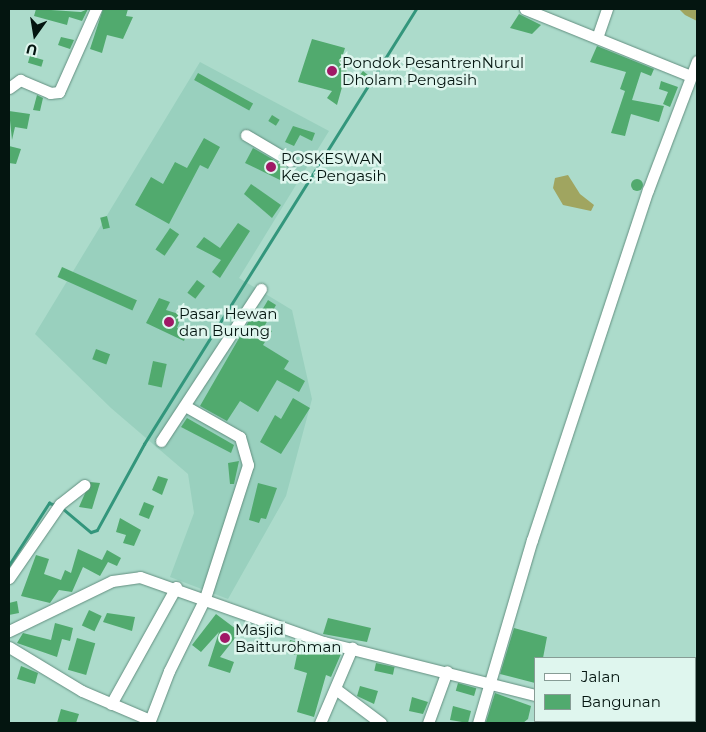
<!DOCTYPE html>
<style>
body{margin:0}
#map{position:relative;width:706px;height:732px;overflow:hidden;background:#acdbcb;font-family:Montserrat,sans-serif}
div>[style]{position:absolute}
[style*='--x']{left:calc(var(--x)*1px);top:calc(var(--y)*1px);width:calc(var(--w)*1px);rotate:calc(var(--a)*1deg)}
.built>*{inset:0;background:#99d0be}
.green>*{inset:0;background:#a0a560}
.stream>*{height:2.5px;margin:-1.25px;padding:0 1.25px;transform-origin:1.25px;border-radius:1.25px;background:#33967c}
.building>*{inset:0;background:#51aa6e;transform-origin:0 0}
.round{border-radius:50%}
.roads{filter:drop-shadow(0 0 1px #638f80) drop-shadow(0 0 1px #638f80)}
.minor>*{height:11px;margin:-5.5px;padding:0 5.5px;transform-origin:5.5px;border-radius:5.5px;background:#fff}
.dots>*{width:14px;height:14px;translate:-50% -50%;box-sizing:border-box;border:2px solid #dff6ee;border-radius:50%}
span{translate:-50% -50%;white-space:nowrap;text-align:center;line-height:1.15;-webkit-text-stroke:5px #dff6ee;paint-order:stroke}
.poi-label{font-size:15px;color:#041510}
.left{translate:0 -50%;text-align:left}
.frame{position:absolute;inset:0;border:10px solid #041510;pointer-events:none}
.legend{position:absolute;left:534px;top:657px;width:162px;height:65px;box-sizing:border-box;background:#dff6ee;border:1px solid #879c95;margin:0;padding:6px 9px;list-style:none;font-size:15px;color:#041510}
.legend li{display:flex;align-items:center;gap:10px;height:25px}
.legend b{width:25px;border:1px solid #879c95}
.north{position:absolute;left:10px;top:10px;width:50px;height:50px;-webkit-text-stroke:4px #dff6ee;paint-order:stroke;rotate:193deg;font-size:14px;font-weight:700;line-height:20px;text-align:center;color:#041510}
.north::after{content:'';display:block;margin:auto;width:18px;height:22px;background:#041510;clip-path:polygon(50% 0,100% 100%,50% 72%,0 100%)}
</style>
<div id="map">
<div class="built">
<i style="clip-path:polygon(200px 62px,329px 131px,239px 278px,292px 310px,312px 399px,286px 496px,228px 599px,170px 577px,194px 513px,188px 474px,111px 408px,35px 334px)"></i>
</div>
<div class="green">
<i style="clip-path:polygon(679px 9px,697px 9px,697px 21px,685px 15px)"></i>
<i style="clip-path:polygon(568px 175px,580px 194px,594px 205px,591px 211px,563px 205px,553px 188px,555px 178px)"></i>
</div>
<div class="stream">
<i style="--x:61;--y:507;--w:39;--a:40"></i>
<i style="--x:91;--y:532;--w:6;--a:-18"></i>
<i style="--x:97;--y:530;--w:98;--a:-61.3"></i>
<i style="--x:144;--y:444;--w:513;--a:-57.98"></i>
<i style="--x:9;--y:565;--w:74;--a:-57.2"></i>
<i style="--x:49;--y:503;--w:7;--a:16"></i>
</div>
<div class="building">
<i style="clip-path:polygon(36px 9px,81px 12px,88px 9px,82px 21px,69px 17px,67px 25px,34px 16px)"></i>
<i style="clip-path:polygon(103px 9px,128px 9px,126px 16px,133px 17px,123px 39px,107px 35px,102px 53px,90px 49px)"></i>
<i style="clip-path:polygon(519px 14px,541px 25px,532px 34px,510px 28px)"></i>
<i style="clip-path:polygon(61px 37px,74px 40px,70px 49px,58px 45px)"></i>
<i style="clip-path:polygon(312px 39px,345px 48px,340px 64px,348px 66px,337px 105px,327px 98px,332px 91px,298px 82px)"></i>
<i style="clip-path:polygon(597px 46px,654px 69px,651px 76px,641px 72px,632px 100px,664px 106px,659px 122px,631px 114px,625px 136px,611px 133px,625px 91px,620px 89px,626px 72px,590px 62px)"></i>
<i style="left:30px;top:56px;width:14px;height:7px;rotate:17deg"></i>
<i style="clip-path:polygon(363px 71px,368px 75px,359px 88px,353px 84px)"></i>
<i style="left:198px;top:73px;width:63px;height:8px;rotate:29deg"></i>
<i style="clip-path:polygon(661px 81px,678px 87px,670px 107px,663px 104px,668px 92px,659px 89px)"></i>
<i style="clip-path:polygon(37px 95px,43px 98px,40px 111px,33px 110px)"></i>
<i style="clip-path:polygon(9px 111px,30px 114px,27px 129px,15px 127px,12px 140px)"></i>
<i style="left:272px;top:115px;width:9px;height:7px;rotate:32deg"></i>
<i style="clip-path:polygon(293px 126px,315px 133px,312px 141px,300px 135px,294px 146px,285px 142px)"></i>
<i style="clip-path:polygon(204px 138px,220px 147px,208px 169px,200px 165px,169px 224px,135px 205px,151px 177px,163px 184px,175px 162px,187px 168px)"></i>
<i style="clip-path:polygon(9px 146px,21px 149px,16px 164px,9px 163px)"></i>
<i style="clip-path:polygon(253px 148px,286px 167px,280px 180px,245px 163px)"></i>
<i class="round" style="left:631px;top:179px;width:12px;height:12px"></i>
<i style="clip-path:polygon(251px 184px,281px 205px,272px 218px,244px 194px)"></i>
<i style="left:107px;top:216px;width:12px;height:7px;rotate:76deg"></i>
<i style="clip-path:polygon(238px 223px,250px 231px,220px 278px,212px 272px,221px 260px,196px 247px,204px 237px,220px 248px)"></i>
<i style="left:170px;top:228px;width:11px;height:26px;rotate:34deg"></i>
<i style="left:62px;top:267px;width:82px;height:11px;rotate:24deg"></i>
<i style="left:197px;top:280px;width:10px;height:16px;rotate:37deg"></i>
<i style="clip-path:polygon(159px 298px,170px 302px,166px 310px,182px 315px,177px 328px,187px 332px,184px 341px,146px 323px)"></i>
<i style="clip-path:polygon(268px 300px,276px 305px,264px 327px,272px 331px,263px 345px,289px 361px,284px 369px,305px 381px,299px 392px,277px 380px,258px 412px,240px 401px,227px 421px,200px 406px,250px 319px,255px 322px)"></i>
<i style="left:96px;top:349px;width:15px;height:11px;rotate:20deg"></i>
<i style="left:153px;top:361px;width:14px;height:24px;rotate:12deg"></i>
<i style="clip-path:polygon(293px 398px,310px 408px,281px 454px,260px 442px,275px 415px,281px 419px)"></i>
<i style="clip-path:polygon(187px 418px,234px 445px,231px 453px,181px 427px)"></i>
<i style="clip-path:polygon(239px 461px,234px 484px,230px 484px,228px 463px)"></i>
<i style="clip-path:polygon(158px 476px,168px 479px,162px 495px,152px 490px)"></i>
<i style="clip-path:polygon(90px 482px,100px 483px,92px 509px,79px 507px)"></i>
<i style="clip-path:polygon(258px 483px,277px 488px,266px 519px,261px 518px,259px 523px,249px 520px)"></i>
<i style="left:144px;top:502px;width:11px;height:14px;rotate:22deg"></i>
<i style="clip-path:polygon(120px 518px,141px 530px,134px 546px,123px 543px,126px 535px,116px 532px)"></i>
<i style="clip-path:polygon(78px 549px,102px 560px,107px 550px,121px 558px,117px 566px,108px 562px,100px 576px,83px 567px,72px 592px,59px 590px,50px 603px,21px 596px,36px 555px,49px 559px,44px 574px,61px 580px,65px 570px,71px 573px)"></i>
<i style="clip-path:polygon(17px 601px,19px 613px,9px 615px,9px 603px)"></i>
<i style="left:89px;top:610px;width:14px;height:17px;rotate:25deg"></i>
<i style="clip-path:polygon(107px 613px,135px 617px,132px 631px,103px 622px)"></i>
<i style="clip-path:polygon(216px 614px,240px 632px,220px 657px,234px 662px,230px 673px,208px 666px,219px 632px,201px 652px,192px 645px)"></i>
<i style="clip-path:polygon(328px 618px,371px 628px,367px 642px,323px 634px)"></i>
<i style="clip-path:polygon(55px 623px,73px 628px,70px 641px,62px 639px,57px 657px,17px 643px,23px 633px,51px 640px)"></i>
<i style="clip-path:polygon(514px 628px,547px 637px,543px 658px,535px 658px,535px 683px,500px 674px)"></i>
<i style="left:77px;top:638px;width:19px;height:33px;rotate:16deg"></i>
<i style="clip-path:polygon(290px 640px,341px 654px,331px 677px,326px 675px,314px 717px,297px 712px,307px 673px,294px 669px,297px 655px,287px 653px)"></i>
<i style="left:376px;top:663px;width:19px;height:8px;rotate:12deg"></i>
<i style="clip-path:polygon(21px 666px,38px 673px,35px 684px,17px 679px)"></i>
<i style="left:458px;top:683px;width:19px;height:8px;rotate:16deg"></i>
<i style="clip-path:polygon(360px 686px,378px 691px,374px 704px,357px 696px)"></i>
<i style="clip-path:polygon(495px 693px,531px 706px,528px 719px,523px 723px,486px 722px)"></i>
<i style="clip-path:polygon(412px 697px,428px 702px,423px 714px,409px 711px)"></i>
<i style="clip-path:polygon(453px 706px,471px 711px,468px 723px,450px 720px)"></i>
<i style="clip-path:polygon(61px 709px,79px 714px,76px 723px,57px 723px)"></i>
</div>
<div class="roads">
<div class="minor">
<i style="--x:525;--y:9;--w:179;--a:22"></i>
<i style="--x:598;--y:35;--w:28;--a:-71"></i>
<i style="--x:9;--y:88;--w:14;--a:-36"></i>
<i style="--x:20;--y:80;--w:33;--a:23"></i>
<i style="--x:50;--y:93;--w:9;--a:-6"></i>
<i style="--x:59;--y:92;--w:91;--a:-66"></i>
<i style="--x:246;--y:135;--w:51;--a:30.6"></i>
<i style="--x:161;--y:441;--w:182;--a:-56.7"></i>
<i style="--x:9;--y:578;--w:90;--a:-55.4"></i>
<i style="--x:60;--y:504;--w:31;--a:-38"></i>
<i style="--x:9;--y:631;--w:114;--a:-25.9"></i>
<i style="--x:112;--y:581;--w:28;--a:-8"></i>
<i style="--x:140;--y:577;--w:195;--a:19.5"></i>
<i style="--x:324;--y:642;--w:218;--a:14.1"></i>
<i style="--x:9;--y:647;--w:85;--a:31.1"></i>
<i style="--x:82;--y:691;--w:74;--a:23.1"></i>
<i style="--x:337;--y:690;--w:55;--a:36.9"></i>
<i style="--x:111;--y:704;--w:134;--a:-60.9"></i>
<i style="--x:612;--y:721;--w:7;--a:16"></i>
<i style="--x:149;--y:723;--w:56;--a:-69"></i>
<i style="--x:169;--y:671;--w:81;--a:-63.7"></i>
<i style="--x:205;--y:598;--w:140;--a:-72.1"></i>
<i style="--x:248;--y:465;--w:29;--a:-106"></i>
<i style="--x:240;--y:437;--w:63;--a:-150.6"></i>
<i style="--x:320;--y:723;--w:82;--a:-66.9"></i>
<i style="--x:428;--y:723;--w:55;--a:-69.9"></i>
<i style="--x:478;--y:723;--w:191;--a:-73.6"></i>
<i style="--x:532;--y:540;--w:369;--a:-71.7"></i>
<i style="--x:648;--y:190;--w:138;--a:-69.2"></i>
<i style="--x:563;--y:723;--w:2;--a:-63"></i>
</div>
</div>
<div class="dots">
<i style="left:332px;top:71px;background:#a01966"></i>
<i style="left:271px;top:167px;background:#a01966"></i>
<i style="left:169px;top:322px;background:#a01966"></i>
<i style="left:225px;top:638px;background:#a01966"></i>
</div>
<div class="poi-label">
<span class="left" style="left:342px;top:71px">Pondok PesantrenNurul<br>Dholam Pengasih</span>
<span class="left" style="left:281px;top:167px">POSKESWAN<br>Kec. Pengasih</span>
<span class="left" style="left:179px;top:322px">Pasar Hewan<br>dan Burung</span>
<span class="left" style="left:235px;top:638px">Masjid<br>Baitturohman</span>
</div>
<div class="frame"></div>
<ul class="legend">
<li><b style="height:6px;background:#fff"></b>Jalan</li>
<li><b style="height:14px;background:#51aa6e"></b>Bangunan</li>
</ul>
<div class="north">U</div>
</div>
